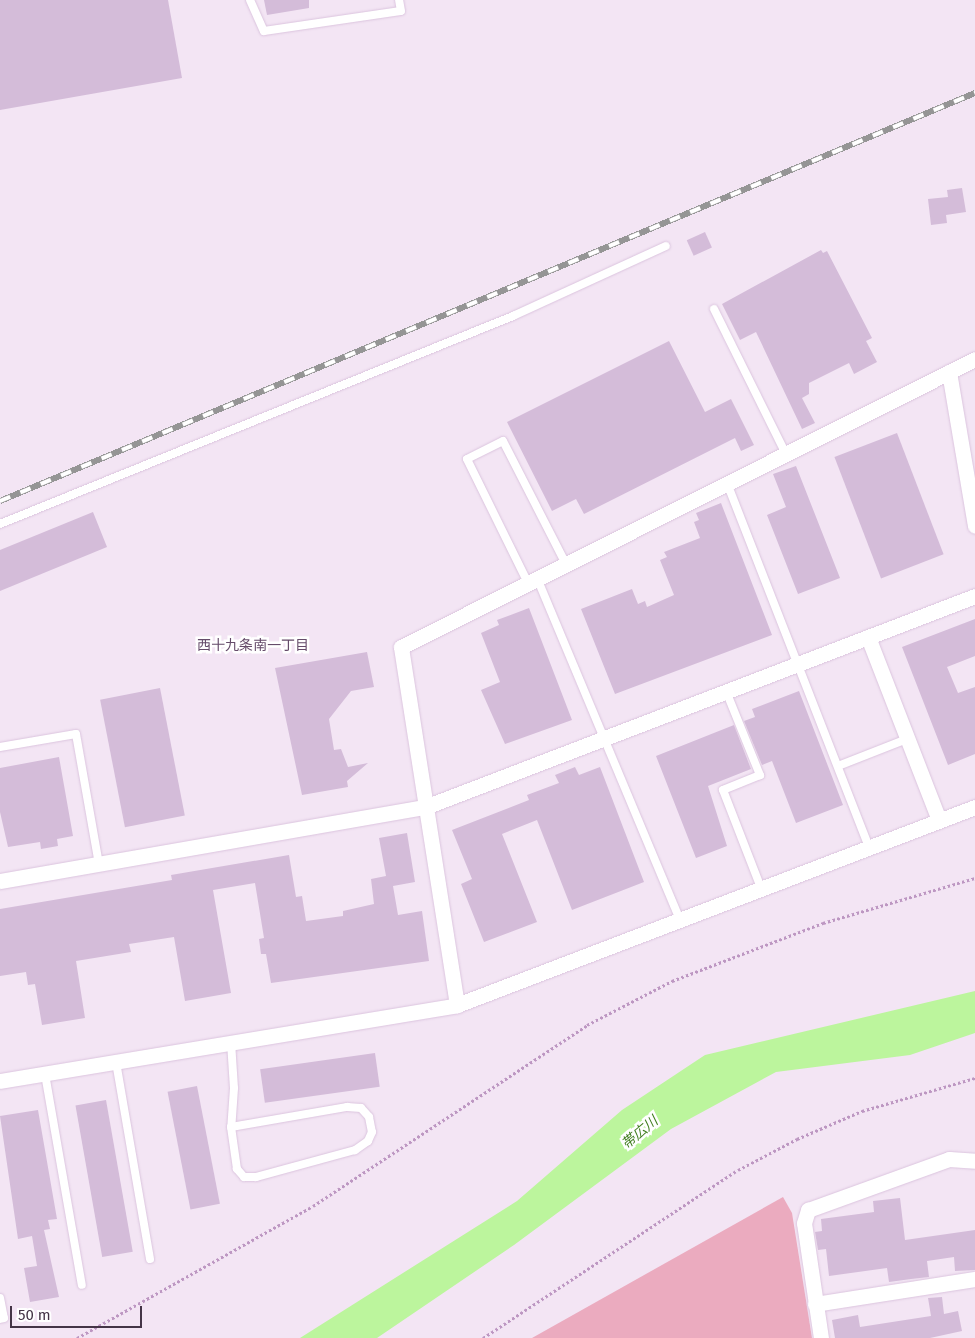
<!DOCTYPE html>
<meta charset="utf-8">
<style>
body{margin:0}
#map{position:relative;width:975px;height:1338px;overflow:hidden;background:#f3e5f4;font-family:"Fira Sans","Noto Sans JP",sans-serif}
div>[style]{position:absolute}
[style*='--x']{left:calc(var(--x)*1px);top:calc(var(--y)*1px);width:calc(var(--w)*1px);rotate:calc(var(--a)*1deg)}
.green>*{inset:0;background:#ebabbf}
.water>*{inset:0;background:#bcf59d}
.building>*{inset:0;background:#d4bcd9;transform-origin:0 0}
.path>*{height:3px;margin-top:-1.5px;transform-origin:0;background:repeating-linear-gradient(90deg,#bd97c2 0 2.5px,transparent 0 5px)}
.roads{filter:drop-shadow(0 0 1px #dbc4de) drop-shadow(0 0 1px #dbc4de)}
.service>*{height:8px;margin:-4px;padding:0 4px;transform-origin:4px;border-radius:4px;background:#fff}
.minor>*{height:15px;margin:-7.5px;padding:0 7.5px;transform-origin:7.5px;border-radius:7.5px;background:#fff}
.rail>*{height:5.5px;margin-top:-2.75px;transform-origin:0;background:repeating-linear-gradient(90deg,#fff 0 11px,#959595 0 22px);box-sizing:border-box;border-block:1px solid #959595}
span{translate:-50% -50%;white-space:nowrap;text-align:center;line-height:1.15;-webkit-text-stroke:5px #fff;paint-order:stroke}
.neighbourhood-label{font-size:14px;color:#654b6a}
.water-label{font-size:14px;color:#407e1f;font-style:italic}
.scale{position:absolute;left:10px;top:1306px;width:132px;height:22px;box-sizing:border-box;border:2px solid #443446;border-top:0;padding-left:6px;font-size:15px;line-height:18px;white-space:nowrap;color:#443446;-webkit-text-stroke:4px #fff;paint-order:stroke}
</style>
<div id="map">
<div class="green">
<i style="clip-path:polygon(783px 1197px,792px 1213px,812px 1338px,532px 1338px)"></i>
</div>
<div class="water">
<i style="clip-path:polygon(975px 991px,975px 1033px,910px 1055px,776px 1072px,671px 1129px,514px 1245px,377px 1338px,300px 1338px,517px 1201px,622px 1110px,705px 1055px)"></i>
</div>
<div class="building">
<i style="clip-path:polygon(0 0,168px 0,182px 78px,0 110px)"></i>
<i style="clip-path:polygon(264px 0,309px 0,309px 8px,267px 15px)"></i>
<i style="clip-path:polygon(962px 188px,966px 212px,946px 215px,947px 223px,931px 225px,928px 199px,948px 197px,947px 190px)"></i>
<i style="left:705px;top:232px;width:17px;height:20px;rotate:66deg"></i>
<i style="clip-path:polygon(821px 250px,823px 253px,827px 251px,872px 338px,866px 341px,877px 362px,854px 374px,849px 363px,809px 383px,809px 394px,802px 398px,815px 423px,802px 429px,756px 332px,740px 340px,722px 304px)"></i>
<i style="clip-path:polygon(669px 341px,705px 412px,731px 399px,754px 445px,741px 451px,735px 438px,584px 514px,576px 499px,552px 511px,507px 422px)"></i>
<i style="left:897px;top:433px;width:130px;height:67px;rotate:69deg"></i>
<i style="clip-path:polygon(796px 466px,840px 578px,798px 594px,767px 515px,786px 507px,773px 474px)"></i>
<i style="clip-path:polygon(721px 503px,772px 635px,615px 694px,581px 609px,632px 589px,638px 604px,645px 601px,647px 607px,674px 595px,660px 560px,667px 557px,664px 552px,700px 538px,694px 522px,699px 520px,696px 513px)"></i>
<i style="clip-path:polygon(93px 512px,107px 547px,0 591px,0 550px)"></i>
<i style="clip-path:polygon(529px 608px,572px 720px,505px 744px,481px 690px,500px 682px,481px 633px,499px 625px,497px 620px)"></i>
<i style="clip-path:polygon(975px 619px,975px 656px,947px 667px,958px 693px,975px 687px,975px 754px,948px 765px,902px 647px)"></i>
<i style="clip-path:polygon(367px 652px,374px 687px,351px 691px,329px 719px,334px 750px,341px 749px,348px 767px,368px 763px,347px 781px,348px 787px,302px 795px,275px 668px)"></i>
<i style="left:160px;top:688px;width:130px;height:61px;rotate:79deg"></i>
<i style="clip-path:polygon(799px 691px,843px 805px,796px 823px,772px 761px,762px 765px,744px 721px,755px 717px,752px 709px)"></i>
<i style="clip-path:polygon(734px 725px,751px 769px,708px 786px,727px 846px,696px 858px,656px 756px)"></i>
<i style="clip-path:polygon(59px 757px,73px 836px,57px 839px,58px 846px,41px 849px,40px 842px,8px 847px,0 812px,0 768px)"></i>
<i style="clip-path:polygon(575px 767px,579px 775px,600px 767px,644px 882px,572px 910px,537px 820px,502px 834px,537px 922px,484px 942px,461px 884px,472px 879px,452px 830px,529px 800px,527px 795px,559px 783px,555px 775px)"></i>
<i style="clip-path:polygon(407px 833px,415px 882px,393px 886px,398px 915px,422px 911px,429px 961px,271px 983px,266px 954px,261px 954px,259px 939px,264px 938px,255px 883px,213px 890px,231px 993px,185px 1001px,174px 937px,129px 944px,131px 952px,76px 961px,85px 1018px,42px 1025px,35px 984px,28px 985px,26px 972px,0 976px,0 909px,172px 880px,171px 875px,289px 855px,296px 897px,302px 896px,306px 921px,343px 916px,343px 911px,374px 904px,371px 879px,386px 876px,379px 838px)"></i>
<i style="left:375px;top:1053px;width:34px;height:116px;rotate:82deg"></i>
<i style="left:197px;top:1086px;width:120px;height:30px;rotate:79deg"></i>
<i style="left:106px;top:1100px;width:154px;height:31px;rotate:80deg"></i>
<i style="clip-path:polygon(38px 1110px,57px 1219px,48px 1220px,50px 1229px,44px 1230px,59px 1297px,30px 1302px,24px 1268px,37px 1266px,32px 1236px,18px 1239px,0 1116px)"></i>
<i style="clip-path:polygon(900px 1198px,905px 1240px,975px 1230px,975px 1270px,955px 1271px,954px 1257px,927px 1261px,929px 1277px,911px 1279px,889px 1282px,887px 1268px,829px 1276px,826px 1249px,818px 1250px,815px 1232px,822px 1231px,821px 1219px,874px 1212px,873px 1201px)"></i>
<i style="clip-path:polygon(942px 1297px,944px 1314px,958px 1311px,962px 1331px,930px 1338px,835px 1338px,832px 1320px,858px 1315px,860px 1327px,931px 1316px,928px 1298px)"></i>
</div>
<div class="path">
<i style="--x:77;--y:1338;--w:270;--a:-29.2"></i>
<i style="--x:313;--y:1206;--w:328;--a:-33.4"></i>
<i style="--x:587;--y:1025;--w:96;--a:-27.4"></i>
<i style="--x:672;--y:981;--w:162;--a:-21"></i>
<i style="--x:823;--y:923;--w:159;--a:-16.5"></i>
<i style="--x:483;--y:1338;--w:305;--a:-33.4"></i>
<i style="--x:738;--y:1170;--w:67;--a:-27.7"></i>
<i style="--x:797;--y:1139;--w:71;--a:-23.3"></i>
<i style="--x:862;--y:1111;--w:118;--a:-16.3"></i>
</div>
<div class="roads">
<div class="service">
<i style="--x:250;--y:0;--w:34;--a:66"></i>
<i style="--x:264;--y:31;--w:138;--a:-8.3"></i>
<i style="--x:401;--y:11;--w:11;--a:-100"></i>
<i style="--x:714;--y:309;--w:162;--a:63.6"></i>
<i style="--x:727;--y:483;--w:391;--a:68.7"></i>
<i style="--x:0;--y:524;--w:554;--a:-22.07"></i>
<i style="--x:513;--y:316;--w:168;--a:-24.6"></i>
<i style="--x:537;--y:578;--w:371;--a:67.3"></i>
<i style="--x:528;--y:583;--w:138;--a:-116.2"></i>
<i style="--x:467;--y:459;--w:40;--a:-26.6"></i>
<i style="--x:503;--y:441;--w:138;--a:62.9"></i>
<i style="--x:726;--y:691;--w:91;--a:68"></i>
<i style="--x:760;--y:775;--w:40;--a:158"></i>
<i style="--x:723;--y:790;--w:105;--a:68.8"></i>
<i style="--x:0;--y:747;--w:77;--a:-9.7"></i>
<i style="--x:76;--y:734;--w:132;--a:80"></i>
<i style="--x:838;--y:766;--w:74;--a:-21.4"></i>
<i style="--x:231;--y:1042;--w:46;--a:86.3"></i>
<i style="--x:234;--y:1088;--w:39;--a:94"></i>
<i style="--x:116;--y:1062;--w:200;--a:80.2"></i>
<i style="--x:45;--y:1074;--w:214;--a:80.1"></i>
<i style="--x:347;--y:1107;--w:14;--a:4"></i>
<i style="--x:361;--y:1108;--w:12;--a:48"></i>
<i style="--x:369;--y:1117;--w:15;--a:79"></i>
<i style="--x:372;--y:1132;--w:10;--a:114"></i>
<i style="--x:368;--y:1141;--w:16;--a:145"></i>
<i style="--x:355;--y:1150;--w:103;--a:164.7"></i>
<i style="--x:256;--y:1177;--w:12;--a:180"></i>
<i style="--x:244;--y:1177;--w:11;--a:-131"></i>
<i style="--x:237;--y:1169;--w:42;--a:-98.1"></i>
<i style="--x:231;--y:1127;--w:118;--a:-9.8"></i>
<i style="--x:0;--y:1298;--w:20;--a:79"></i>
<i style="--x:4;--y:1318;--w:4;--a:166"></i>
</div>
<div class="minor">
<i style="--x:949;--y:372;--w:156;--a:80.4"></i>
<i style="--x:868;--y:637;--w:196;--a:68.8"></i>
<i style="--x:0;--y:881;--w:431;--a:-9.9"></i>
<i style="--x:425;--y:807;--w:589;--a:-20.99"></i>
<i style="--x:457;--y:1005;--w:362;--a:-98.9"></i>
<i style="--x:401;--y:647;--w:642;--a:-26.64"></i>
<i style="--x:0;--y:1081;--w:463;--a:-9.4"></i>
<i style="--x:457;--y:1005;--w:555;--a:-20.92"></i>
<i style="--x:815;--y:1304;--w:162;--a:-8.9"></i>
<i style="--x:821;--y:1338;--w:116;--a:-98.4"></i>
<i style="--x:804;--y:1223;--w:14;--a:-73"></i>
<i style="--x:808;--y:1210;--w:150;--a:-19.9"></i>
<i style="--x:949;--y:1159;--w:26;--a:4"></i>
</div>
</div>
<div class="rail">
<i style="--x:0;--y:501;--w:1057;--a:-22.71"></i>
</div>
<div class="neighbourhood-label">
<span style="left:253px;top:646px">西十九条南一丁目</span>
</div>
<div class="water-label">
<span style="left:640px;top:1133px;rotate:-40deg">帯広川</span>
</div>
<div class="scale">50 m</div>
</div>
